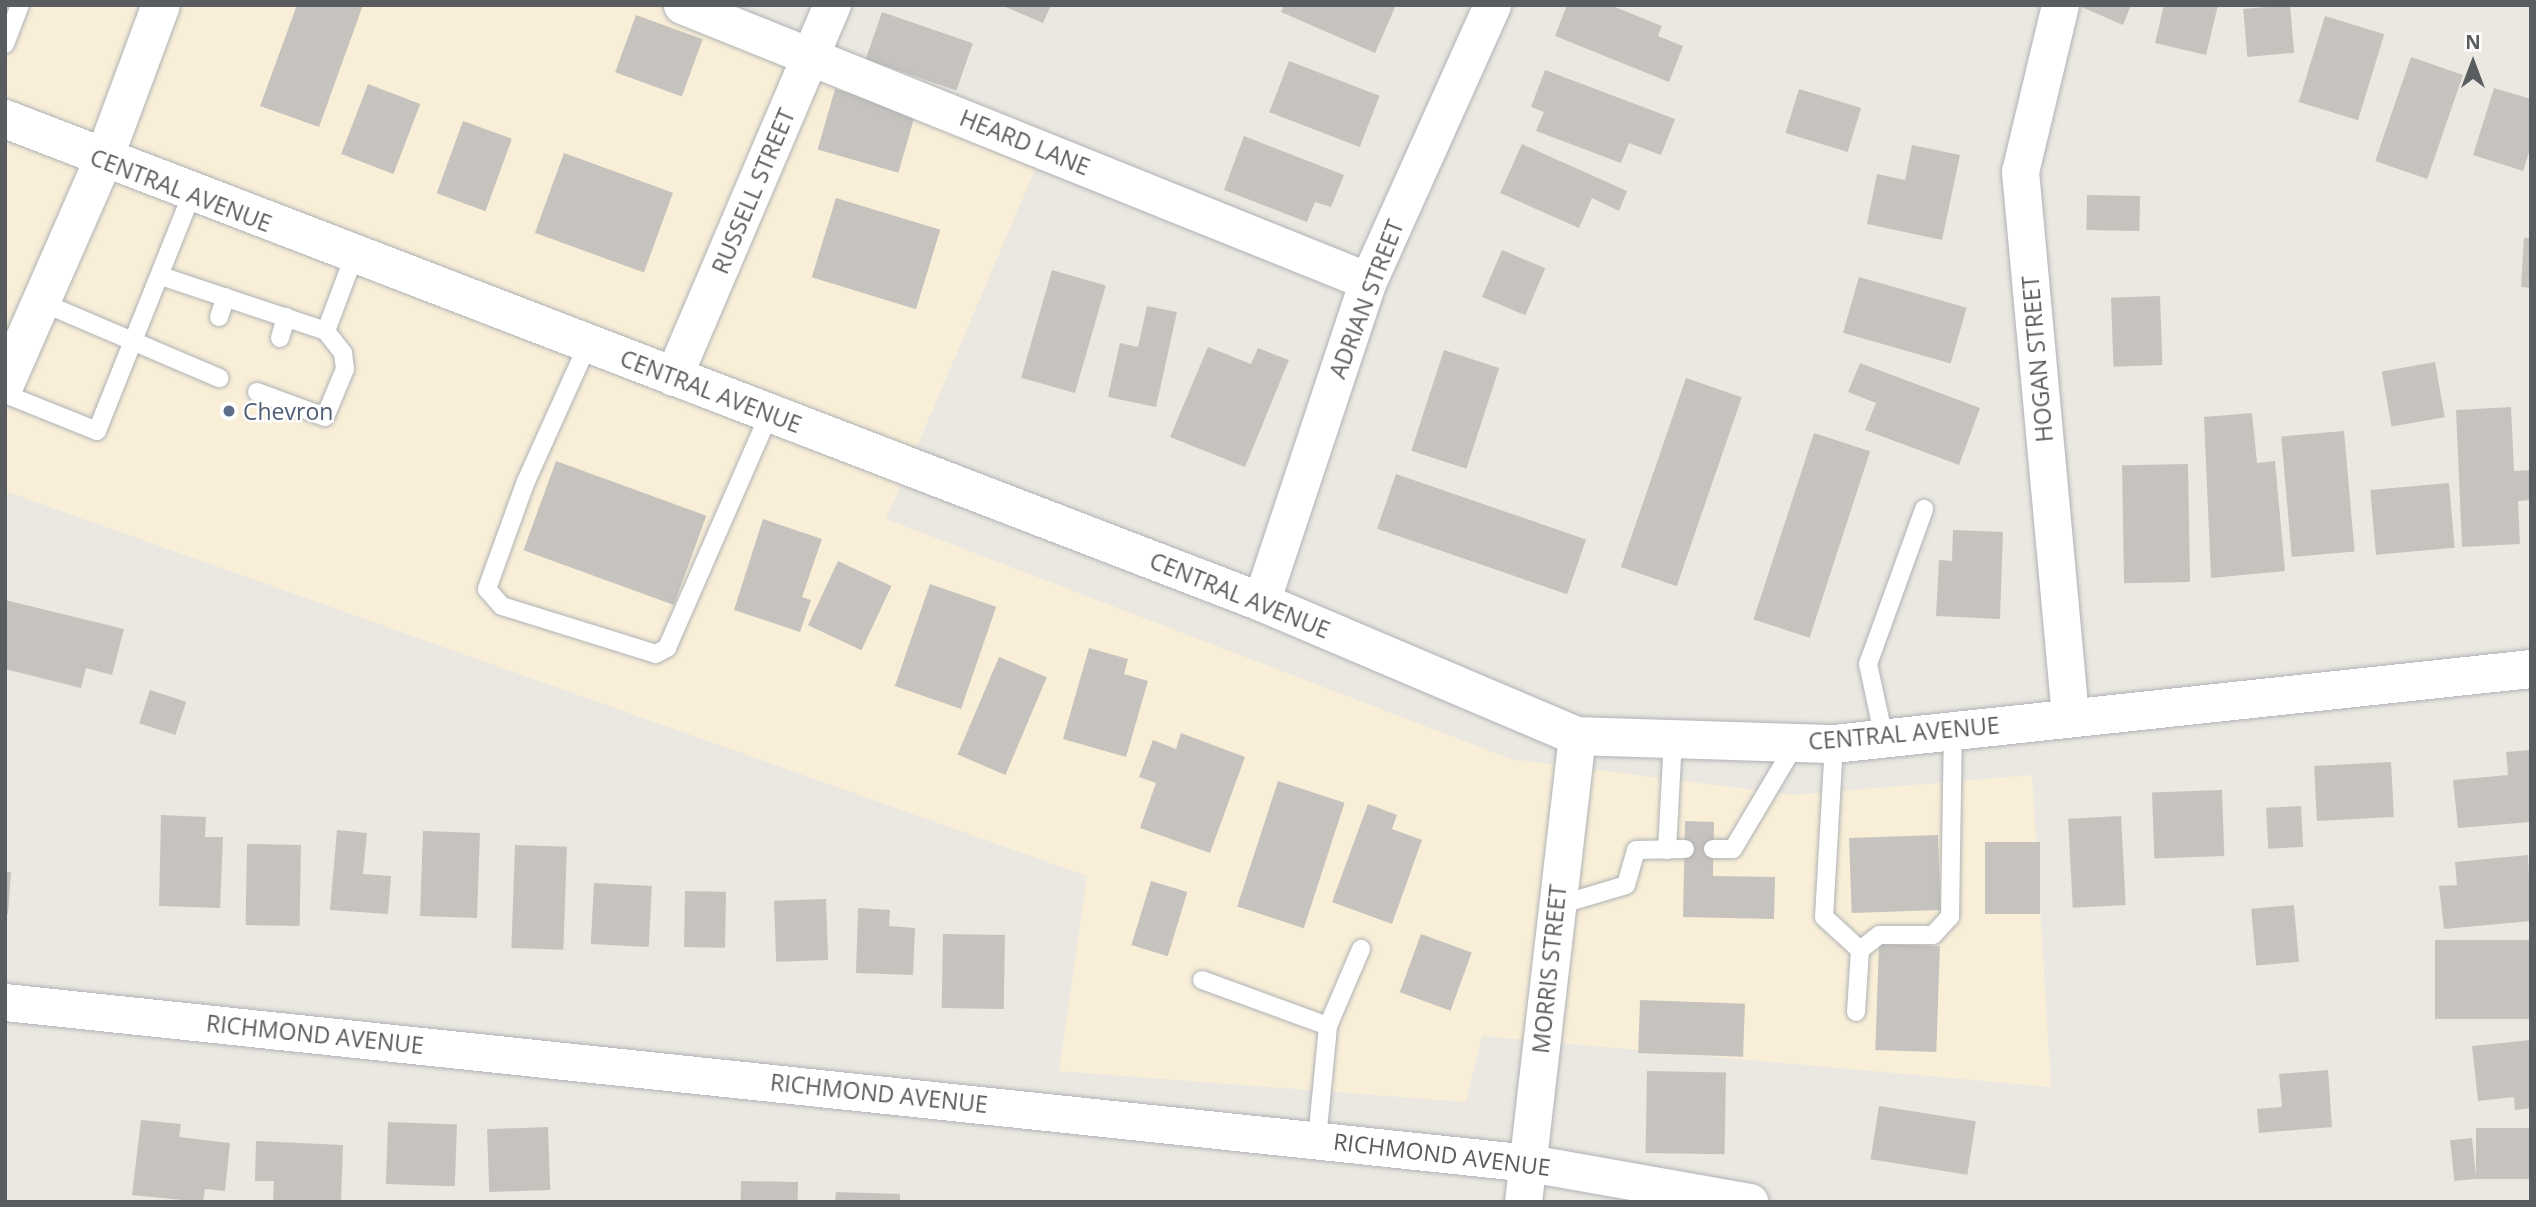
<!DOCTYPE html>
<style>
body{margin:0}
#map{position:relative;width:2536px;height:1207px;overflow:hidden;background:#ebe8e1;font-family:"Open Sans",sans-serif}
div>[style]{position:absolute}
[style*='--x']{left:calc(var(--x)*1px);top:calc(var(--y)*1px);width:calc(var(--w)*1px);rotate:calc(var(--a)*1deg)}
.commercial>*{inset:0;background:#f9efd8}
.building>*{inset:0;background:#c6c3be;transform-origin:0 0}
.roads{filter:drop-shadow(0 0 2px #afb2b5) drop-shadow(0 0 2px #afb2b5)}
.service>*{height:18px;margin:-9px;padding:0 9px;transform-origin:9px;border-radius:9px;background:#fff}
.minor>*{height:37px;margin:-18.5px;padding:0 18.5px;transform-origin:18.5px;border-radius:18.5px;background:#fff}
.tertiary>*{height:38px;margin:-19px;padding:0 19px;transform-origin:19px;border-radius:19px;background:#fff}
.secondary>*{height:38px;margin:-19px;padding:0 19px;transform-origin:19px;border-radius:19px;background:#fff}
.dots>*{width:19px;height:19px;translate:-50% -50%;box-sizing:border-box;border:4px solid #fff;border-radius:50%}
span{translate:-50% -50%;white-space:nowrap;text-align:center;line-height:1.15;-webkit-text-stroke:5px #fff;paint-order:stroke}
.street-label{font-size:23px;color:#5a5d60}
.service-label{font-size:23px;color:#4e5e75}
.left{translate:0 -50%;text-align:left}
.frame{position:absolute;inset:0;border:7px solid #5a5d60;pointer-events:none}
.north{position:absolute;left:2438px;top:28px;width:70px;height:70px;-webkit-text-stroke:5px #fff;paint-order:stroke;rotate:0deg;font-size:19px;font-weight:700;line-height:28px;text-align:center;color:#5a5d60}
.north::after{content:'';display:block;margin:auto;width:24px;height:32px;background:#5a5d60;clip-path:polygon(50% 0,100% 100%,50% 72%,0 100%)}
</style>
<div id="map">
<div class="commercial">
<i style="clip-path:polygon(5px 5px,725px 5px,1051px 132px,886px 519px,1511px 759px,1794px 795px,2032px 775px,2051px 1087px,1482px 1036px,1466px 1102px,1059px 1071px,1087px 876px,5px 491px)"></i>
</div>
<div class="building">
<i style="clip-path:polygon(297px 5px,363px 5px,319px 127px,260px 106px)"></i>
<i style="clip-path:polygon(1001px 5px,1051px 5px,1043px 23px)"></i>
<i style="clip-path:polygon(1284px 5px,1396px 5px,1375px 53px,1281px 12px)"></i>
<i style="clip-path:polygon(1567px 5px,1610px 5px,1662px 26px,1658px 36px,1683px 46px,1669px 82px,1555px 36px)"></i>
<i style="clip-path:polygon(2077px 5px,2131px 5px,2123px 25px)"></i>
<i style="clip-path:polygon(2164px 5px,2218px 5px,2206px 55px,2155px 43px)"></i>
<i style="left:2290px;top:5px;width:48px;height:47px;rotate:85deg"></i>
<i style="left:882px;top:12px;width:96px;height:50px;rotate:19deg"></i>
<i style="left:636px;top:15px;width:71px;height:61px;rotate:20deg"></i>
<i style="left:2325px;top:16px;width:62px;height:90px;rotate:17deg"></i>
<i style="left:2411px;top:57px;width:55px;height:110px;rotate:19deg"></i>
<i style="left:1289px;top:61px;width:97px;height:55px;rotate:21deg"></i>
<i style="clip-path:polygon(1545px 70px,1675px 119px,1661px 155px,1629px 143px,1621px 163px,1536px 131px,1544px 112px,1531px 107px)"></i>
<i style="left:368px;top:84px;width:56px;height:75px;rotate:21deg"></i>
<i style="clip-path:polygon(2494px 88px,2531px 99px,2531px 146px,2523px 171px,2473px 155px)"></i>
<i style="left:835px;top:89px;width:84px;height:63px;rotate:16deg"></i>
<i style="left:1799px;top:89px;width:65px;height:46px;rotate:17deg"></i>
<i style="left:463px;top:121px;width:52px;height:77px;rotate:20deg"></i>
<i style="clip-path:polygon(1244px 136px,1344px 175px,1331px 207px,1315px 202px,1307px 222px,1224px 190px)"></i>
<i style="clip-path:polygon(1522px 144px,1627px 191px,1619px 211px,1592px 198px,1579px 228px,1500px 193px)"></i>
<i style="clip-path:polygon(1912px 145px,1960px 155px,1942px 240px,1867px 224px,1877px 174px,1905px 180px)"></i>
<i style="left:564px;top:153px;width:116px;height:85px;rotate:20deg"></i>
<i style="left:2087px;top:195px;width:53px;height:35px;rotate:1deg"></i>
<i style="left:836px;top:198px;width:109px;height:83px;rotate:17deg"></i>
<i style="clip-path:polygon(2524px 238px,2531px 238px,2531px 288px,2521px 287px)"></i>
<i style="left:1502px;top:250px;width:47px;height:51px;rotate:23deg"></i>
<i style="left:1052px;top:270px;width:56px;height:112px;rotate:16deg"></i>
<i style="left:1859px;top:277px;width:112px;height:58px;rotate:16deg"></i>
<i style="left:2160px;top:296px;width:69px;height:49px;rotate:88deg"></i>
<i style="clip-path:polygon(1147px 306px,1177px 312px,1156px 407px,1108px 397px,1120px 343px,1138px 347px)"></i>
<i style="clip-path:polygon(1208px 347px,1251px 364px,1258px 348px,1289px 360px,1245px 467px,1170px 437px)"></i>
<i style="left:1444px;top:350px;width:58px;height:106px;rotate:18deg"></i>
<i style="left:2435px;top:362px;width:56px;height:54px;rotate:80deg"></i>
<i style="clip-path:polygon(1860px 363px,1980px 408px,1959px 465px,1865px 430px,1876px 403px,1848px 392px)"></i>
<i style="left:1686px;top:378px;width:59px;height:200px;rotate:19deg"></i>
<i style="clip-path:polygon(2511px 407px,2514px 471px,2531px 470px,2531px 500px,2518px 501px,2520px 544px,2462px 547px,2456px 410px)"></i>
<i style="clip-path:polygon(2252px 413px,2257px 463px,2275px 461px,2285px 571px,2211px 578px,2204px 417px)"></i>
<i style="left:2344px;top:431px;width:121px;height:63px;rotate:85deg"></i>
<i style="left:1814px;top:433px;width:59px;height:196px;rotate:18deg"></i>
<i style="left:556px;top:461px;width:160px;height:95px;rotate:20deg"></i>
<i style="left:2188px;top:464px;width:118px;height:66px;rotate:89deg"></i>
<i style="left:1396px;top:474px;width:201px;height:58px;rotate:19deg"></i>
<i style="left:2449px;top:483px;width:65px;height:79px;rotate:85deg"></i>
<i style="clip-path:polygon(763px 519px,822px 539px,802px 597px,811px 600px,800px 632px,734px 610px)"></i>
<i style="clip-path:polygon(1953px 530px,2003px 532px,2000px 619px,1936px 616px,1939px 560px,1952px 561px)"></i>
<i style="left:838px;top:561px;width:59px;height:71px;rotate:25deg"></i>
<i style="left:930px;top:584px;width:70px;height:108px;rotate:19deg"></i>
<i style="clip-path:polygon(5px 600px,124px 629px,112px 675px,86px 668px,81px 688px,5px 669px)"></i>
<i style="clip-path:polygon(1089px 648px,1128px 659px,1124px 674px,1148px 681px,1126px 757px,1063px 739px)"></i>
<i style="left:999px;top:657px;width:52px;height:106px;rotate:23deg"></i>
<i style="left:150px;top:690px;width:38px;height:35px;rotate:18deg"></i>
<i style="clip-path:polygon(1181px 733px,1245px 757px,1210px 853px,1140px 828px,1156px 783px,1139px 777px,1153px 740px,1176px 749px)"></i>
<i style="clip-path:polygon(2531px 750px,2531px 822px,2458px 828px,2453px 780px,2508px 775px,2506px 752px)"></i>
<i style="left:2391px;top:762px;width:55px;height:77px;rotate:87deg"></i>
<i style="left:1278px;top:781px;width:70px;height:132px;rotate:18deg"></i>
<i style="left:2222px;top:790px;width:66px;height:70px;rotate:88deg"></i>
<i style="clip-path:polygon(1368px 804px,1397px 815px,1392px 829px,1422px 840px,1392px 924px,1332px 902px)"></i>
<i style="left:2301px;top:806px;width:41px;height:35px;rotate:87deg"></i>
<i style="clip-path:polygon(161px 815px,206px 817px,205px 837px,223px 837px,220px 908px,159px 906px)"></i>
<i style="left:2121px;top:816px;width:89px;height:53px;rotate:87deg"></i>
<i style="clip-path:polygon(1685px 821px,1714px 822px,1713px 876px,1775px 877px,1774px 919px,1683px 917px)"></i>
<i style="clip-path:polygon(337px 830px,367px 833px,363px 874px,391px 876px,388px 914px,330px 910px)"></i>
<i style="left:423px;top:831px;width:57px;height:85px;rotate:2deg"></i>
<i style="left:1938px;top:835px;width:75px;height:89px;rotate:88deg"></i>
<i style="left:1985px;top:842px;width:55px;height:72px"></i>
<i style="left:247px;top:844px;width:54px;height:81px;rotate:1deg"></i>
<i style="left:515px;top:845px;width:52px;height:103px;rotate:2deg"></i>
<i style="clip-path:polygon(2528px 855px,2531px 921px,2444px 929px,2439px 886px,2457px 885px,2455px 862px)"></i>
<i style="clip-path:polygon(5px 872px,11px 872px,8px 914px,5px 914px)"></i>
<i style="left:1151px;top:881px;width:38px;height:67px;rotate:17deg"></i>
<i style="left:594px;top:883px;width:58px;height:61px;rotate:3deg"></i>
<i style="left:685px;top:891px;width:41px;height:56px;rotate:1deg"></i>
<i style="left:826px;top:899px;width:61px;height:52px;rotate:88deg"></i>
<i style="left:2294px;top:905px;width:57px;height:43px;rotate:85deg"></i>
<i style="clip-path:polygon(858px 908px,890px 910px,889px 926px,915px 928px,913px 975px,856px 973px)"></i>
<i style="left:943px;top:934px;width:62px;height:74px;rotate:1deg"></i>
<i style="left:1421px;top:934px;width:54px;height:62px;rotate:20deg"></i>
<i style="left:2531px;top:940px;width:79px;height:96px;rotate:90deg"></i>
<i style="left:1879px;top:944px;width:61px;height:106px;rotate:2deg"></i>
<i style="left:1640px;top:1000px;width:105px;height:53px;rotate:2deg"></i>
<i style="clip-path:polygon(2531px 1040px,2531px 1108px,2515px 1110px,2514px 1097px,2478px 1101px,2472px 1046px)"></i>
<i style="clip-path:polygon(2328px 1070px,2332px 1127px,2259px 1133px,2257px 1109px,2282px 1107px,2279px 1074px)"></i>
<i style="left:1647px;top:1071px;width:79px;height:82px;rotate:1deg"></i>
<i style="left:1879px;top:1106px;width:98px;height:54px;rotate:9deg"></i>
<i style="clip-path:polygon(141px 1120px,181px 1124px,179px 1137px,230px 1143px,225px 1191px,205px 1189px,203px 1202px,132px 1195px)"></i>
<i style="left:388px;top:1122px;width:69px;height:62px;rotate:2deg"></i>
<i style="left:548px;top:1127px;width:63px;height:61px;rotate:88deg"></i>
<i style="left:2531px;top:1128px;width:51px;height:55px;rotate:90deg"></i>
<i style="left:2472px;top:1138px;width:41px;height:22px;rotate:84deg"></i>
<i style="clip-path:polygon(256px 1141px,343px 1145px,341px 1202px,273px 1202px,274px 1181px,255px 1181px)"></i>
<i style="left:741px;top:1181px;width:57px;height:21px;rotate:1deg"></i>
<i style="clip-path:polygon(836px 1192px,900px 1194px,900px 1202px,835px 1202px)"></i>
</div>
<div class="roads">
<div class="service">
<i style="--x:5;--y:44;--w:42;--a:-69"></i>
<i style="--x:161;--y:276;--w:174;--a:18.4"></i>
<i style="--x:41;--y:302;--w:194;--a:23.1"></i>
<i style="--x:219;--y:317;--w:21;--a:-71"></i>
<i style="--x:280;--y:338;--w:22;--a:-74"></i>
<i style="--x:588;--y:344;--w:150;--a:114.3"></i>
<i style="--x:526;--y:481;--w:115;--a:109.9"></i>
<i style="--x:487;--y:589;--w:23;--a:49"></i>
<i style="--x:502;--y:606;--w:161;--a:17.3"></i>
<i style="--x:656;--y:654;--w:13;--a:-29"></i>
<i style="--x:667;--y:648;--w:255;--a:-66.4"></i>
<i style="--x:257;--y:392;--w:72;--a:20.2"></i>
<i style="--x:325;--y:417;--w:52;--a:-67.4"></i>
<i style="--x:345;--y:369;--w:16;--a:-97"></i>
<i style="--x:343;--y:353;--w:28;--a:-128"></i>
<i style="--x:326;--y:331;--w:80;--a:-69.5"></i>
<i style="--x:5;--y:394;--w:99;--a:21.9"></i>
<i style="--x:97;--y:431;--w:255;--a:-68.2"></i>
<i style="--x:1884;--y:738;--w:76;--a:-102.2"></i>
<i style="--x:1868;--y:664;--w:165;--a:-70.1"></i>
<i style="--x:1834;--y:744;--w:173;--a:93.3"></i>
<i style="--x:1824;--y:917;--w:49;--a:42.5"></i>
<i style="--x:1860;--y:950;--w:62;--a:93.7"></i>
<i style="--x:1713;--y:849;--w:20;--a:0"></i>
<i style="--x:1733;--y:849;--w:123;--a:-59.3"></i>
<i style="--x:1667;--y:850;--w:111;--a:-86.9"></i>
<i style="--x:1556;--y:906;--w:73;--a:-16.7"></i>
<i style="--x:1626;--y:885;--w:36;--a:-74"></i>
<i style="--x:1636;--y:850;--w:49;--a:-1.2"></i>
<i style="--x:1860;--y:950;--w:24;--a:-38"></i>
<i style="--x:1879;--y:935;--w:54;--a:0"></i>
<i style="--x:1933;--y:935;--w:25;--a:-47"></i>
<i style="--x:1950;--y:917;--w:187;--a:-89.1"></i>
<i style="--x:1202;--y:980;--w:134;--a:20.1"></i>
<i style="--x:1317;--y:1139;--w:114;--a:-84.4"></i>
<i style="--x:1328;--y:1026;--w:84;--a:-66.8"></i>
</div>
<div class="minor">
<i style="--x:682;--y:5;--w:739;--a:21.92"></i>
<i style="--x:2060;--y:5;--w:171;--a:103.5"></i>
<i style="--x:2020;--y:171;--w:547;--a:84.76"></i>
<i style="--x:673;--y:377;--w:405;--a:-66.9"></i>
<i style="--x:1261;--y:602;--w:338;--a:-71.6"></i>
<i style="--x:1368;--y:281;--w:303;--a:-65.8"></i>
<i style="--x:5;--y:1002;--w:1532;--a:6.03"></i>
<i style="--x:1529;--y:1163;--w:224;--a:10"></i>
<i style="--x:1523;--y:1202;--w:469;--a:-83.4"></i>
</div>
<div class="tertiary">
<i style="--x:5;--y:384;--w:244;--a:-66.3"></i>
<i style="--x:103;--y:161;--w:166;--a:-69.6"></i>
</div>
<div class="secondary">
<i style="--x:5;--y:119;--w:1346;--a:21.03"></i>
<i style="--x:1261;--y:602;--w:343;--a:23"></i>
<i style="--x:1577;--y:736;--w:257;--a:1.8"></i>
<i style="--x:1834;--y:744;--w:701;--a:-6.14"></i>
</div>
</div>
<div class="dots">
<i style="left:229px;top:411px;background:#5c6f8a"></i>
</div>
<div class="street-label">
<span style="left:1025px;top:142px;rotate:22deg">HEARD LANE</span>
<span style="left:181px;top:190px;rotate:21deg">CENTRAL AVENUE</span>
<span style="left:753px;top:191px;rotate:-67deg">RUSSELL STREET</span>
<span style="left:1366px;top:299px;rotate:-69deg">ADRIAN STREET</span>
<span style="left:2037px;top:359px;rotate:-95deg">HOGAN STREET</span>
<span style="left:711px;top:391px;rotate:21deg">CENTRAL AVENUE</span>
<span style="left:1240px;top:595px;rotate:22deg">CENTRAL AVENUE</span>
<span style="left:1904px;top:733px;rotate:-5deg">CENTRAL AVENUE</span>
<span style="left:1549px;top:969px;rotate:-84deg">MORRIS STREET</span>
<span style="left:315px;top:1034px;rotate:6deg">RICHMOND AVENUE</span>
<span style="left:879px;top:1093px;rotate:6deg">RICHMOND AVENUE</span>
<span style="left:1442px;top:1154px;rotate:7deg">RICHMOND AVENUE</span>
</div>
<div class="service-label">
<span class="left" style="left:243px;top:411px">Chevron</span>
</div>
<div class="frame"></div>
<div class="north">N</div>
</div>
